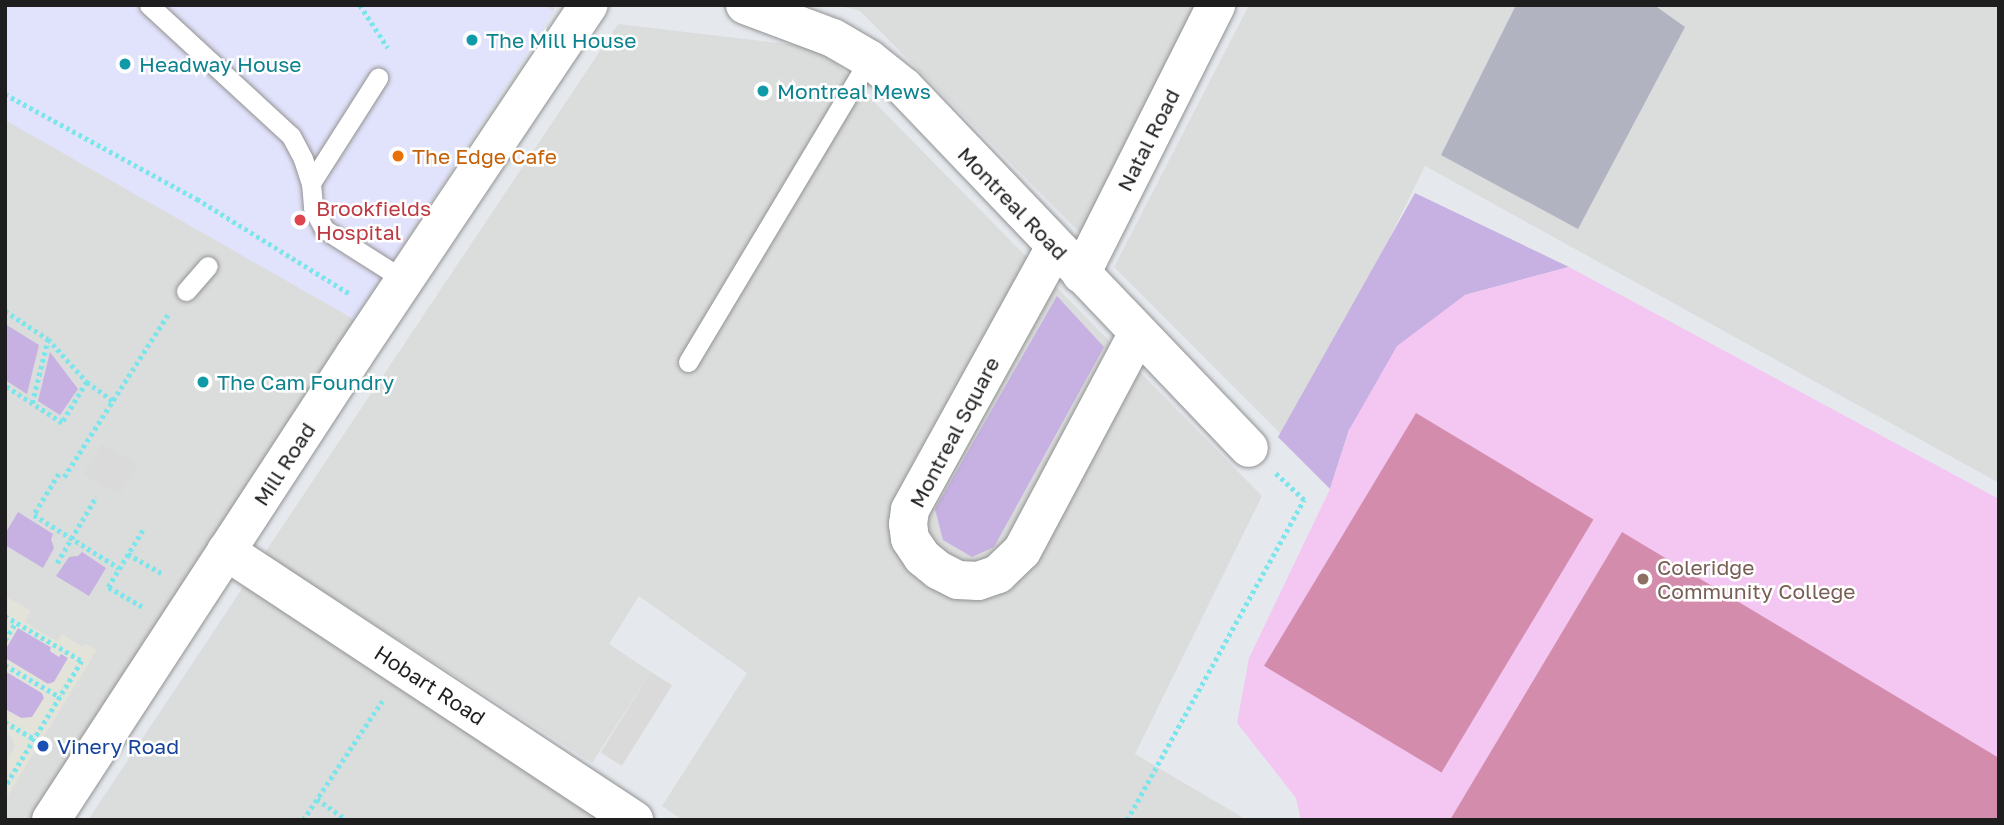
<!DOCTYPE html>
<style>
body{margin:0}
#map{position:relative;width:2004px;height:825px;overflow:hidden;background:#e5e9ee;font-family:"Golos Text",sans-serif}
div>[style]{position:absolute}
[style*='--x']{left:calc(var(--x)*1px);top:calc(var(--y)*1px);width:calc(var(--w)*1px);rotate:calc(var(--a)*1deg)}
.residential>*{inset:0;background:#dbdcdc}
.education>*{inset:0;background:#e1e2fb}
.construction>*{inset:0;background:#b2b3c1}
.grass>*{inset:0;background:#c7b1e3}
.park>*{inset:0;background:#f3c7f2}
.pitch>*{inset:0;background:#d48cac;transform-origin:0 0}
.parking>*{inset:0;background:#dadada;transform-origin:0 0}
.plaza>*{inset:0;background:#e4e3da}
.path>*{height:4.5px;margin-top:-2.25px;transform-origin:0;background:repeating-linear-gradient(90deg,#7ae5ea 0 3.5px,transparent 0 7px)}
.roads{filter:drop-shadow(0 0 2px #929292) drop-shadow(0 0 2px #929292)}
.service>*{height:19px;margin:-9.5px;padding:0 9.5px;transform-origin:9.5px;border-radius:9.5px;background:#fff}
.minor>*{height:38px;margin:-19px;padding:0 19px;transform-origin:19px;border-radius:19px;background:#fff}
.tertiary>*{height:38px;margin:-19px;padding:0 19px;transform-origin:19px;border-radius:19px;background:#fff}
.dots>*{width:19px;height:19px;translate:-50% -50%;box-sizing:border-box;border:4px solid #fff;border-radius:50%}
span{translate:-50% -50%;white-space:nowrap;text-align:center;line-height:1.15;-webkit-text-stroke:5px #fff;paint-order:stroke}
.culture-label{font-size:21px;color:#0d838f}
.left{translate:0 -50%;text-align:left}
.street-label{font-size:21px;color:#1e1e1e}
.food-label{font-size:21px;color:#c56008}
.health-label{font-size:21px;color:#be3a42}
.education-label{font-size:21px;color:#785e54}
.transit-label{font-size:21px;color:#164399}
.frame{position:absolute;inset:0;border:7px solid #1e1e1e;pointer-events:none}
</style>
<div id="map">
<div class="residential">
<i style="clip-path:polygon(5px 5px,557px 5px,36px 820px,5px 820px)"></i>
<i style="clip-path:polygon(837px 5px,1199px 5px,1082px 235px,860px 11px)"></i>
<i style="clip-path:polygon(1249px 5px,1999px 5px,1999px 483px,1425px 166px,1289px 442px,1114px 267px)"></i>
<i style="clip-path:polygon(618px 24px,821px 48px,1262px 496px,1135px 754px,1247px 820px,683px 820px,662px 806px,747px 673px,639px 596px,609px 644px,651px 672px,592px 763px,264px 554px)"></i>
<i style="clip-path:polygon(247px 581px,618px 820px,88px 820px)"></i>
</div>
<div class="education">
<i style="clip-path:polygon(5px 5px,543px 5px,554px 11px,355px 320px,5px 120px)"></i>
</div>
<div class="construction">
<i style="clip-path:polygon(1516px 5px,1654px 5px,1685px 27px,1578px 229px,1441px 155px)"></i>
</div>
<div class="grass">
<i style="clip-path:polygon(1415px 193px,1569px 267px,1465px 295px,1349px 430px,1330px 489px,1278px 437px)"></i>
<i style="clip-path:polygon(1057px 296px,1104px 347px,994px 547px,972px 557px,943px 540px,935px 509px)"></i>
<i style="clip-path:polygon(5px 324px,39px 345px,27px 394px,5px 380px)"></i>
<i style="clip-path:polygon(50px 352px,78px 389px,60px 415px,38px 401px)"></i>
<i style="clip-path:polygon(18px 512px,53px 534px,51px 539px,54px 548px,43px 568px,5px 545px,5px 534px)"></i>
<i style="clip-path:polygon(82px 552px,106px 568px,89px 596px,56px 576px,69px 557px,78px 556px)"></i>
<i style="clip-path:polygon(18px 628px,52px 648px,50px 651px,58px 656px,61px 653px,68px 658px,54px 682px,48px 684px,5px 658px,5px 650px)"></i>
<i style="clip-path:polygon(5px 671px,42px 693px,44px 698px,32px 718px,21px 718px,5px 709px)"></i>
</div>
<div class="park">
<i style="clip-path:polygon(1569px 267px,1999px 499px,1999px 820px,1301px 820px,1296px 798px,1237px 723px,1249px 658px,1330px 489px,1349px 430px,1397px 346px,1465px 295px)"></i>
</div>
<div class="pitch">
<i style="left:1416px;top:413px;width:207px;height:295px;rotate:31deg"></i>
<i style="clip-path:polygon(1622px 532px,1999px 758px,1999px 820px,1450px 820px)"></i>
</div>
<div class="parking">
<i style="left:102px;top:444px;width:41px;height:35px;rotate:31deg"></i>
<i style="left:651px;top:672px;width:25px;height:95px;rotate:32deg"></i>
</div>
<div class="plaza">
<i style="clip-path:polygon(5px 596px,31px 611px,25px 622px,49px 637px,58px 641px,62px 634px,83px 647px,86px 644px,97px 650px,5px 800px,5px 764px,15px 747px,11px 736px,5px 733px,5px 709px,21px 718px,32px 717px,44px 698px,42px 693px,5px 671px,5px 658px,48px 684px,54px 682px,68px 658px,61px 654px,59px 657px,50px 651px,51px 647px,18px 628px,5px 650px,5px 629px,8px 623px,5px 620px)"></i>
</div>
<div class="path">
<i style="--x:360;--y:5;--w:51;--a:56.9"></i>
<i style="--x:5;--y:94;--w:219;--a:28.7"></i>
<i style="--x:197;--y:199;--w:180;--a:31.8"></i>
<i style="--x:5;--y:311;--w:51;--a:33.1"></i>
<i style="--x:48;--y:339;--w:58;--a:47.8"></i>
<i style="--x:87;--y:382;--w:48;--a:121.4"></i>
<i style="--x:62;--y:423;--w:68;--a:-147"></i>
<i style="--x:87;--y:382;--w:32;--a:36"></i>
<i style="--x:32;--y:403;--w:66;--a:-76"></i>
<i style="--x:59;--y:474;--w:48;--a:121.4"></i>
<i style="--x:34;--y:515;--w:100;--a:31.9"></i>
<i style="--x:64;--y:477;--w:195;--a:-57.4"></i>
<i style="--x:128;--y:554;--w:40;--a:29.7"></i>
<i style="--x:57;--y:563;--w:77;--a:-59.4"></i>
<i style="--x:142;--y:607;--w:39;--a:-150"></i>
<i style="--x:108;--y:587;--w:69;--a:-58.6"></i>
<i style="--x:5;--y:616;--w:89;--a:30.3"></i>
<i style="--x:82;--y:661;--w:148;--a:121.4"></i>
<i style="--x:5;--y:640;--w:21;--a:-59"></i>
<i style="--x:5;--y:665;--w:64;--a:30.2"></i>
<i style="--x:5;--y:722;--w:34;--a:30"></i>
<i style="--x:317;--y:799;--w:37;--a:35"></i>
<i style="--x:303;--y:820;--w:143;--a:-56.4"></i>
<i style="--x:1127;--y:820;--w:366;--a:-61.1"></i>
<i style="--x:1304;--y:500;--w:40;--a:-137"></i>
</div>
<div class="roads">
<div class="service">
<i style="--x:149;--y:5;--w:193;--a:42.7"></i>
<i style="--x:291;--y:136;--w:26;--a:62"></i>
<i style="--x:303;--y:159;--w:25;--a:72"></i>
<i style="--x:311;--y:183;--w:25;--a:85"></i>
<i style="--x:313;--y:208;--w:24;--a:62"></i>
<i style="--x:324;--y:229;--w:97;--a:32.4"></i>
<i style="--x:311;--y:183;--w:125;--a:-57.5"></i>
<i style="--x:186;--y:291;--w:33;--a:-49"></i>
<i style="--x:688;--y:362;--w:353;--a:-59.1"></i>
</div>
<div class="minor">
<i style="--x:745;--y:5;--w:94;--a:20.6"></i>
<i style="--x:833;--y:38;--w:42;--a:30.3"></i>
<i style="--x:869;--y:59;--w:45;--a:38.7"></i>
<i style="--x:904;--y:87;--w:499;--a:46.3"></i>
<i style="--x:1055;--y:247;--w:300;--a:118.9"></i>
<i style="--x:910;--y:510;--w:14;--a:98"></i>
<i style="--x:908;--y:524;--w:15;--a:82"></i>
<i style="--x:910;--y:539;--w:22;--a:56"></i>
<i style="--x:922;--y:557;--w:21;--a:39"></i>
<i style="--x:938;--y:570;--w:22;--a:27"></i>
<i style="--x:958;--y:580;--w:20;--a:3"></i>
<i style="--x:978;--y:581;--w:21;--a:-19"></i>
<i style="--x:998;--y:574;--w:33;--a:-44"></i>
<i style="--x:1022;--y:551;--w:247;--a:-62"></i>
<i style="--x:1081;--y:274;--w:301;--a:-63.3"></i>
<i style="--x:226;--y:551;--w:489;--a:33.4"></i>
</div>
<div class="tertiary">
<i style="--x:51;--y:820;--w:556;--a:-56.88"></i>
<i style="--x:355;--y:354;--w:420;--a:-56.2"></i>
</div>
</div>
<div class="dots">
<i style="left:472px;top:40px;background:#0f9aa8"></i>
<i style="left:125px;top:64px;background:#0f9aa8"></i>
<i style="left:763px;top:91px;background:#0f9aa8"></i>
<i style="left:398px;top:156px;background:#e8710a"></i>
<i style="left:300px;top:220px;background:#e0444e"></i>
<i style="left:203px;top:382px;background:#0f9aa8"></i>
<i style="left:1643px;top:579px;background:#8d6e63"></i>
<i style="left:43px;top:746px;background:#1a4fb4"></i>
</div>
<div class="culture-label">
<span class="left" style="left:486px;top:40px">The Mill House</span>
<span class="left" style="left:139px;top:64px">Headway House</span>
<span class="left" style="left:777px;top:91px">Montreal Mews</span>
<span class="left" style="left:217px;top:382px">The Cam Foundry</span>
</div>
<div class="street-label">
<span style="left:1148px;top:140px;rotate:-63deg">Natal Road</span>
<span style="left:1013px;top:203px;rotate:46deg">Montreal Road</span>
<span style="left:954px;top:432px;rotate:-62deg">Montreal Square</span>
<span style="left:284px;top:464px;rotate:-57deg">Mill Road</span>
<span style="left:430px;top:685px;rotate:33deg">Hobart Road</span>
</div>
<div class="food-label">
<span class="left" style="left:412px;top:156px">The Edge Cafe</span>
</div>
<div class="health-label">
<span class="left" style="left:316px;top:220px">Brookfields<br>Hospital</span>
</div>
<div class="education-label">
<span class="left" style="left:1657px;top:579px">Coleridge<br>Community College</span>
</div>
<div class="transit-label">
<span class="left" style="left:57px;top:746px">Vinery Road</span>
</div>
<div class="frame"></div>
</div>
